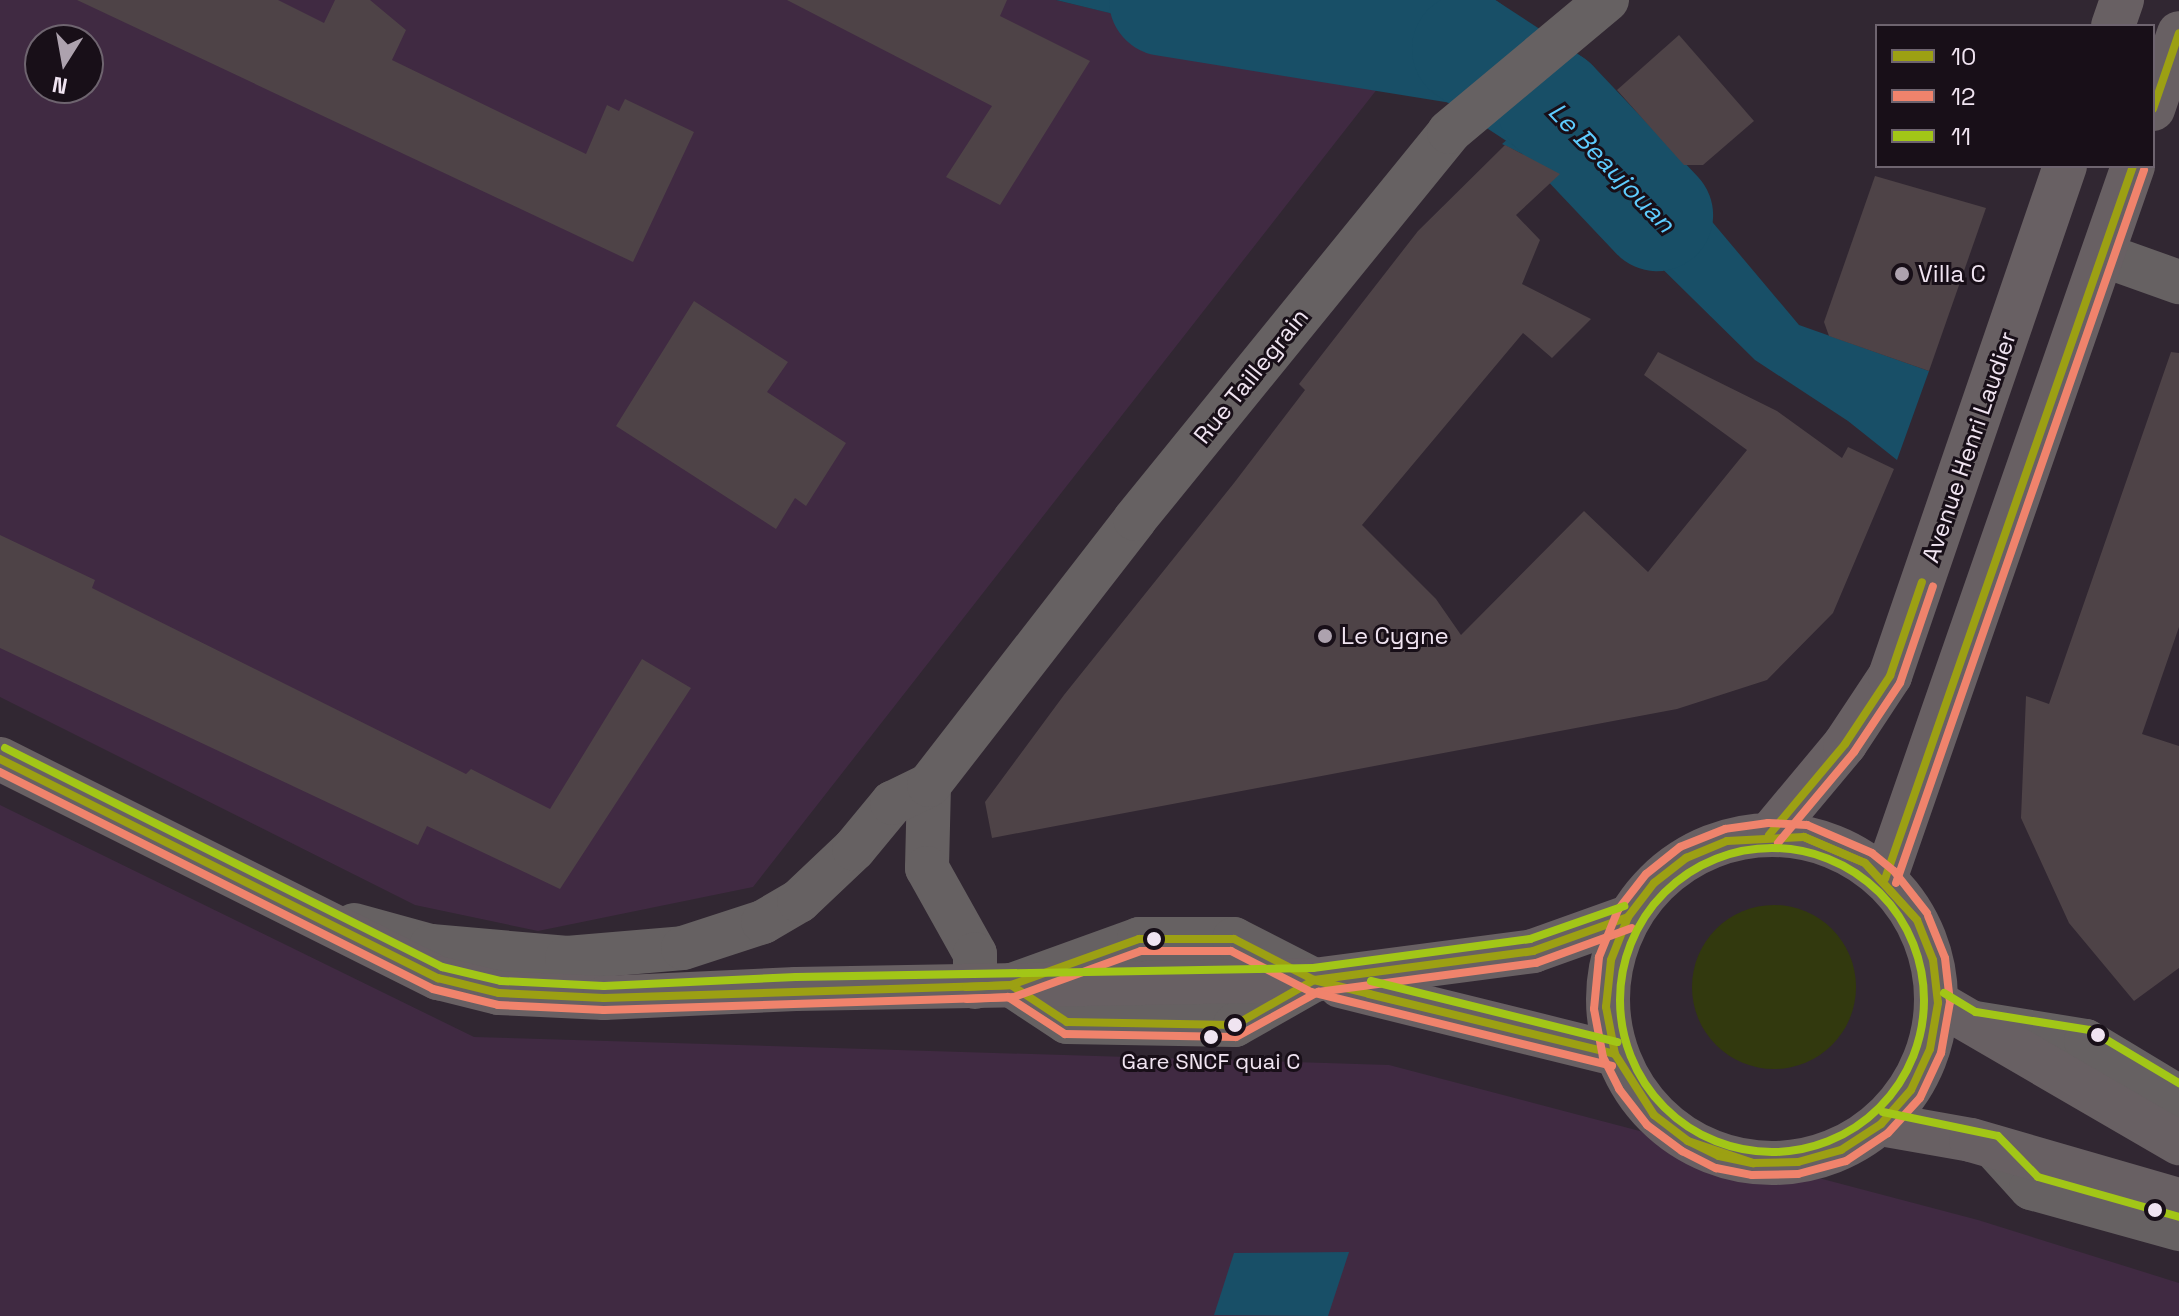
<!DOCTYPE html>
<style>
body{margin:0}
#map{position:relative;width:2179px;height:1316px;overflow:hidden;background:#312732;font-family:"Space Grotesk",sans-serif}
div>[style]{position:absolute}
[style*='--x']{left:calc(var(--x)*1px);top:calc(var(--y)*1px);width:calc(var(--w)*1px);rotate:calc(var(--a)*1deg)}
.built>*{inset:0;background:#402a42}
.green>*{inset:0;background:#32390e}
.round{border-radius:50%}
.water>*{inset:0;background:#184f67}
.river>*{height:112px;margin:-56px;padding:0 56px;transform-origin:56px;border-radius:56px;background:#184f67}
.building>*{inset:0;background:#4e4347}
.minor>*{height:44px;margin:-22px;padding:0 22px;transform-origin:22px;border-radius:22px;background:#666162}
.major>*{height:44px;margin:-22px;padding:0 22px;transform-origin:22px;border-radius:22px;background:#686063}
.major>.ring{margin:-22px;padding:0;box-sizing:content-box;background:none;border:44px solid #686063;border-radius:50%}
.bus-1>*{height:8px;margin:-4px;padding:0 4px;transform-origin:4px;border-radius:4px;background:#9ca013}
.bus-2>*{height:8px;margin:-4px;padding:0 4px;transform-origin:4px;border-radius:4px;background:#f0836c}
.bus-3>*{height:8px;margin:-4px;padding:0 4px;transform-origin:4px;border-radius:4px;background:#a2c617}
.bus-3>.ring{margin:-4px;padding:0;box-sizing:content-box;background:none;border:8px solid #a2c617;border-radius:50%}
.dots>*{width:22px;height:22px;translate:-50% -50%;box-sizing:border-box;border:4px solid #180f18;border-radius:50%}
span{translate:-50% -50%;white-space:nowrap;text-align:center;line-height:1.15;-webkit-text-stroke:6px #180f18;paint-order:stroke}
.bus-label{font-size:22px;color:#f0e4f1}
.poi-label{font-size:24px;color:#f0e4f1}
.left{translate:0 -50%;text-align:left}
.street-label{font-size:24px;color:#f0e4f1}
.water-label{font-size:26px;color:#5eccfe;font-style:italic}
.legend{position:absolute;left:1875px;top:24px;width:280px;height:144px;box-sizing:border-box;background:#180f18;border:2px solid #6e646f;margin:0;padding:10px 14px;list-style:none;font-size:24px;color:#f0e4f1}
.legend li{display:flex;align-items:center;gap:16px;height:40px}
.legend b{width:40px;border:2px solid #6e646f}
.north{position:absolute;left:24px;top:24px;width:80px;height:80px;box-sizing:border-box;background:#180f18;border:2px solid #6e646f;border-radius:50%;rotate:191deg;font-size:22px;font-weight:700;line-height:32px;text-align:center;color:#f0e4f1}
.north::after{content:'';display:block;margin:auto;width:28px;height:36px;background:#ada2ae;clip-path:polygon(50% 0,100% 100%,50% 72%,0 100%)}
</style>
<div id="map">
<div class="built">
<i style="clip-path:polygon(evenodd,0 0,1056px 0,1385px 79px,753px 887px,538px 931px,415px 905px,0 697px,0 0,40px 40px,88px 40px,88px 88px,40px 88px,40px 40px)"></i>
<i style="clip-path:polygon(0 805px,474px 1037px,1389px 1065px,1978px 1220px,2179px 1283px,2179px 1316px,0 1316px)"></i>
</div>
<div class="green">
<i class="round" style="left:1692px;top:905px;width:164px;height:164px"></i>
</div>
<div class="water">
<i style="clip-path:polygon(1056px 0,1380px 0,1508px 15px,1426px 90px)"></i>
<i style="clip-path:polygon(1586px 72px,1799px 325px,1929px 371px,1897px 460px,1848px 421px,1755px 360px,1569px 177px,1502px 144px)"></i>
<i style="clip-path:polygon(1349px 1252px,1328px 1316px,1214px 1315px,1234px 1253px)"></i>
</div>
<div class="river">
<i style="--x:1165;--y:0;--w:307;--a:9.2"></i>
<i style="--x:1468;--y:49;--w:100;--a:33.2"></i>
<i style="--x:1552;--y:104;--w:153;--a:46.6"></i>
</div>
<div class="building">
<i style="clip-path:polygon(77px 0,278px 0,324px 23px,335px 0,370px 0,406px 30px,392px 60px,586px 154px,607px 105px,619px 111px,625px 99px,694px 132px,633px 262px)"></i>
<i style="clip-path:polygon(787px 0,1007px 0,1000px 16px,1090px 61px,1000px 205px,946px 177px,992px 106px)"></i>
<i style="clip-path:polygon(1679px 35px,1754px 121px,1703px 165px,1684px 165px,1617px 90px)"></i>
<i style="clip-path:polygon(1505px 145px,1560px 174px,1516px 215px,1540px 240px,1522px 284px,1591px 319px,1552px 358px,1523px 333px,1362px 525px,1436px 599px,1461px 635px,1584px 511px,1648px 572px,1747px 450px,1644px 375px,1658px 352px,1777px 411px,1842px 458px,1848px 447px,1894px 469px,1833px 613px,1767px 680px,1677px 709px,992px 838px,985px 802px,1064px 695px,1234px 483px,1305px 390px,1299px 384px,1418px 231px)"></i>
<i style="clip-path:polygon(1875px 176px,1986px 208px,1929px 371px,1829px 336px,1824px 322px)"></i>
<i style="clip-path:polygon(694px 301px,788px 362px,767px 392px,846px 443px,806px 506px,795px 498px,776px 529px,616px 426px)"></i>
<i style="clip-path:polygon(2171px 352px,2179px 353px,2179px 627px,2142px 734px,2179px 746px,2179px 968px,2134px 1001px,2069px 923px,2021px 818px,2026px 696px,2049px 704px)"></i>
<i style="clip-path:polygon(0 535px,95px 580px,92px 588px,466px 774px,471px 769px,550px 809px,642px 659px,691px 688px,560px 889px,427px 826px,418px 845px,0 648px)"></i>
</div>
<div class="minor">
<i style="--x:2103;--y:255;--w:81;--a:19.6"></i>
<i style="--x:929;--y:785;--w:83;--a:91.4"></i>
<i style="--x:927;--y:868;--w:98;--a:60.8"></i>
<i style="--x:975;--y:954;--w:33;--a:90"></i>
<i style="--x:354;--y:925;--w:80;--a:15.3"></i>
<i style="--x:431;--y:946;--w:137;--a:5"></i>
<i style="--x:567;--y:958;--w:116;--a:-4.9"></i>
<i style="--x:683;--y:948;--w:84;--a:-18"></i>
<i style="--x:763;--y:922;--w:42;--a:-30.3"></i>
<i style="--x:799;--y:901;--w:76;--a:-43.4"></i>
<i style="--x:854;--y:849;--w:60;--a:-50.4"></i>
<i style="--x:892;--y:803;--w:41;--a:-25.9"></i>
<i style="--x:929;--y:785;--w:336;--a:-52.2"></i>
<i style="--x:1135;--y:519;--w:498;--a:-50.9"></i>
<i style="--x:1449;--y:132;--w:206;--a:-39.9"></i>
<i style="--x:1015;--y:984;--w:132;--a:-19.9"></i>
<i style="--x:1139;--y:939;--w:95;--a:0"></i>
<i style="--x:1234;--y:939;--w:90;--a:27.1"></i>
<i style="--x:1011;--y:985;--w:67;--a:33.5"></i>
<i style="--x:1067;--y:1022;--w:168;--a:1"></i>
<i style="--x:1235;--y:1025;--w:91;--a:-29.7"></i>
<i style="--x:1975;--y:1023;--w:112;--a:9.2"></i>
<i style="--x:2086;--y:1041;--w:109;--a:31.1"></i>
<i style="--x:1994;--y:1147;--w:55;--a:47.9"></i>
<i style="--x:2031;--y:1188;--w:154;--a:15.5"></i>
</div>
<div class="major">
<i style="--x:2113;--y:26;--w:28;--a:-71"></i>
<i style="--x:2153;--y:109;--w:80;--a:-71.1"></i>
<i style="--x:0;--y:759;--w:490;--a:26.6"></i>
<i style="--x:438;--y:978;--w:63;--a:13.8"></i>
<i style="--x:499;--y:993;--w:105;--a:2.7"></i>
<i style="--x:604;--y:998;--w:192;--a:-2.7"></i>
<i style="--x:796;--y:989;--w:518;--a:-1"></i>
<i style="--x:1314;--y:980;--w:221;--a:-7.5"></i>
<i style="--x:1533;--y:951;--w:101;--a:-19.7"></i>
<i class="ring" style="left:1608px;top:835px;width:284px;height:284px"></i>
<i style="--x:1769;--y:835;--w:119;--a:-50.1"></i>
<i style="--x:1845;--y:744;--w:82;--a:-56.5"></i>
<i style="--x:1890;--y:676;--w:539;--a:-71.06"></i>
<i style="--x:1885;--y:879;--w:755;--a:-70.82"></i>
<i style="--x:1340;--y:986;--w:283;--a:13.9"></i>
<i style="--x:1938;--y:1003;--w:279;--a:30.2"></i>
<i style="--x:1881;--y:1124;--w:91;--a:10.1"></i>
<i style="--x:1971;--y:1140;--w:216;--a:16.1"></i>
</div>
<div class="bus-1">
<i style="--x:2153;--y:109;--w:80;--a:-71.1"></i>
<i style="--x:0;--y:759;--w:490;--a:26.6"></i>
<i style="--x:438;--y:978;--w:63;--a:13.8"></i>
<i style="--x:499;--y:993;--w:105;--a:2.7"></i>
<i style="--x:604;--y:998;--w:407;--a:-1.8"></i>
<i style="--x:1011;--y:985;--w:67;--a:33.5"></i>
<i style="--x:1067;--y:1022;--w:168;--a:1"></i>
<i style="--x:1235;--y:1025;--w:91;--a:-29.7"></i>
<i style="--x:1314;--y:980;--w:221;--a:-7.5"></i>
<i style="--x:1533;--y:951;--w:101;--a:-19.7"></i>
<i style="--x:1769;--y:835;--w:119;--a:-50.1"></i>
<i style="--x:1845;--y:744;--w:82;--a:-56.5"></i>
<i style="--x:1890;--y:676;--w:99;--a:-71.2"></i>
<i style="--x:1804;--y:837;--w:66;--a:23.1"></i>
<i style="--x:1804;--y:837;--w:66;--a:23.1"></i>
<i style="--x:1865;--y:863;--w:77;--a:47.6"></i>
<i style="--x:1865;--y:863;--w:77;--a:47.6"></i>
<i style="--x:1885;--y:879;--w:755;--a:-70.82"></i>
<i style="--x:966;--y:987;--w:45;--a:-2.5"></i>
<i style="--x:1011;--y:985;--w:136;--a:-19.8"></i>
<i style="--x:1139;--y:939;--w:95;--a:0"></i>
<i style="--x:1234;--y:939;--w:90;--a:27.1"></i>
<i style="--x:1314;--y:980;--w:58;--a:14"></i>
<i style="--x:1369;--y:994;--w:253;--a:13.7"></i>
<i style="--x:1688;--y:1141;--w:69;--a:18.7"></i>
<i style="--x:1688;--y:1141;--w:34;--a:26"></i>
<i style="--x:1719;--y:1156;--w:35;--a:12"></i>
<i style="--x:1688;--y:1141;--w:43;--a:-142.6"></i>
<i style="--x:1654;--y:1115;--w:72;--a:-122.6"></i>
<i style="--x:1615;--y:1054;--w:48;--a:-100.8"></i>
<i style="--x:1606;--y:1007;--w:47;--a:-83.9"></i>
<i style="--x:1611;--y:960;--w:46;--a:-68.4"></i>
<i style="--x:1628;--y:917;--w:43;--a:-52.6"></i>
<i style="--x:1654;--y:883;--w:41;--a:-38"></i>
<i style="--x:1686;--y:858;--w:44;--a:-22.5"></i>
<i style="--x:1727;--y:841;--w:77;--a:-3"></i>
<i style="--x:1753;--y:1163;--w:45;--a:-1.3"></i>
<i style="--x:1798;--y:1162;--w:45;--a:-15.6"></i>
<i style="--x:1841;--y:1150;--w:48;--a:-33"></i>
<i style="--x:1881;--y:1124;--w:45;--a:-48.6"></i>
<i style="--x:1911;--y:1090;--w:45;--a:-65.1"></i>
<i style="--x:1930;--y:1049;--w:47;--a:-80.1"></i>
<i style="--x:1938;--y:1003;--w:43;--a:-96.6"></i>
<i style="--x:1933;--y:960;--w:43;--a:-111.8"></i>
</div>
<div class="bus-2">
<i style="--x:0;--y:772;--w:484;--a:26.6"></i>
<i style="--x:433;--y:989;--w:67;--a:13.8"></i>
<i style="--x:498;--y:1005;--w:106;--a:2.7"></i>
<i style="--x:604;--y:1010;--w:404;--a:-1.8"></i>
<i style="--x:1008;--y:997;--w:68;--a:33"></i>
<i style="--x:1065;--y:1034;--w:171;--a:1"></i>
<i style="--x:1236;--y:1037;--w:94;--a:-28.8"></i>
<i style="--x:1318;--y:992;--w:220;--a:-7.6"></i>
<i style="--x:1536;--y:963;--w:102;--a:-20"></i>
<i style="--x:1778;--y:843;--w:119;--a:-50.1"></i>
<i style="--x:1854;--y:752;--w:83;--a:-56.3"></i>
<i style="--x:1900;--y:683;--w:102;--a:-71.2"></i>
<i style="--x:1896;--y:883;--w:755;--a:-70.82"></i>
<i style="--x:1927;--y:913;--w:53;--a:-128.2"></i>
<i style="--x:1894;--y:871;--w:28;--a:-141"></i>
<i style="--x:1872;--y:853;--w:71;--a:-156.7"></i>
<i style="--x:1807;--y:825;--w:39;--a:-177"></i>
<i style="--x:1768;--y:823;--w:43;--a:172.1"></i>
<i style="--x:1725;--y:829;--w:48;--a:158.2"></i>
<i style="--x:1680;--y:847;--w:43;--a:141.5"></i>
<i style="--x:1646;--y:874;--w:46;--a:127.9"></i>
<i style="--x:1618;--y:910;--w:51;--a:112"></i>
<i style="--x:1599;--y:957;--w:52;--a:95.5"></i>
<i style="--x:1594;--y:1009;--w:49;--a:79.4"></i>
<i style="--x:1603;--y:1057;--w:36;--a:63"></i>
<i style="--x:1619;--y:1089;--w:46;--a:52.1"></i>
<i style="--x:1647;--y:1125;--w:44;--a:36.6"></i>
<i style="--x:1682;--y:1151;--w:38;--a:27"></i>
<i style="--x:1716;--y:1168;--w:37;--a:11"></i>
<i style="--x:1752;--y:1175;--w:46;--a:-1.2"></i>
<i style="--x:1798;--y:1174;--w:50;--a:-15.2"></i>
<i style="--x:1846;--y:1161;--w:50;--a:-33.7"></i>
<i style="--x:1888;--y:1133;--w:47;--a:-47.6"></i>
<i style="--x:1920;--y:1098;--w:50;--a:-65"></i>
<i style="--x:1941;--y:1053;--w:52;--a:-80"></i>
<i style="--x:1950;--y:1002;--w:44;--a:-96.5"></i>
<i style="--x:1945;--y:958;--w:45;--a:-112"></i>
<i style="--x:967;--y:999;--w:47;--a:-2.4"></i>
<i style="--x:1014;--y:997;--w:135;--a:-19.9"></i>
<i style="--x:1141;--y:951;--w:90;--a:0"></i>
<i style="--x:1231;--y:951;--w:90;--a:27.1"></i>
<i style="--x:1311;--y:992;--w:310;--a:13.8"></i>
</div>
<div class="bus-3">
<i style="--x:5;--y:748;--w:489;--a:26.6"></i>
<i style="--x:442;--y:967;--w:61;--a:13.3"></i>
<i style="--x:501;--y:981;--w:103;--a:2.8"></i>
<i style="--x:604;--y:986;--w:192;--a:-2.7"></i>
<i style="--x:796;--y:977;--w:517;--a:-1"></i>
<i style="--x:1313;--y:968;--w:219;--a:-7.6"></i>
<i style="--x:1530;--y:939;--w:100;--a:-19.3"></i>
<i class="ring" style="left:1620px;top:848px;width:296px;height:296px"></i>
<i style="--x:1371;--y:981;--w:254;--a:13.9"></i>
<i style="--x:1944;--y:993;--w:37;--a:31"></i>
<i style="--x:1976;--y:1012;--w:115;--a:9"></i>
<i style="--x:2090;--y:1030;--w:104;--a:30.8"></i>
<i style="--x:1883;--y:1112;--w:117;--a:11.8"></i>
<i style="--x:1998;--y:1136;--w:57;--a:45.7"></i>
<i style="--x:2038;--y:1177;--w:147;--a:15.8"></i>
</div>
<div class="dots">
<i style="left:1902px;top:274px;background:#ada2ae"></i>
<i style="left:1325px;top:636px;background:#ada2ae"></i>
<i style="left:1154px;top:939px;background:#f0e4f1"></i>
<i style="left:1235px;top:1025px;background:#f0e4f1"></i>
<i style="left:2098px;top:1035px;background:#f0e4f1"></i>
<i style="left:1211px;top:1037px;background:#f0e4f1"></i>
<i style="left:2155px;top:1210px;background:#f0e4f1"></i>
</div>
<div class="bus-label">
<span style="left:1211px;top:1062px">Gare SNCF quai C</span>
</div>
<div class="poi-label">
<span class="left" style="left:1918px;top:274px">Villa C</span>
<span class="left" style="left:1341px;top:636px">Le Cygne</span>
</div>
<div class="street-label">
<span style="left:1251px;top:376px;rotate:-51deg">Rue Taillegrain</span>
<span style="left:1969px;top:447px;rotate:-71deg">Avenue Henri Laudier</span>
</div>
<div class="water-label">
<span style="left:1611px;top:168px;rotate:46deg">Le Beaujouan</span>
</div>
<ul class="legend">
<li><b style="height:10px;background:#9ca013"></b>10</li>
<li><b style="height:10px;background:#f0836c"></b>12</li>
<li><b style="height:10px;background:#a2c617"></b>11</li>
</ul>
<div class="north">N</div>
</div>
